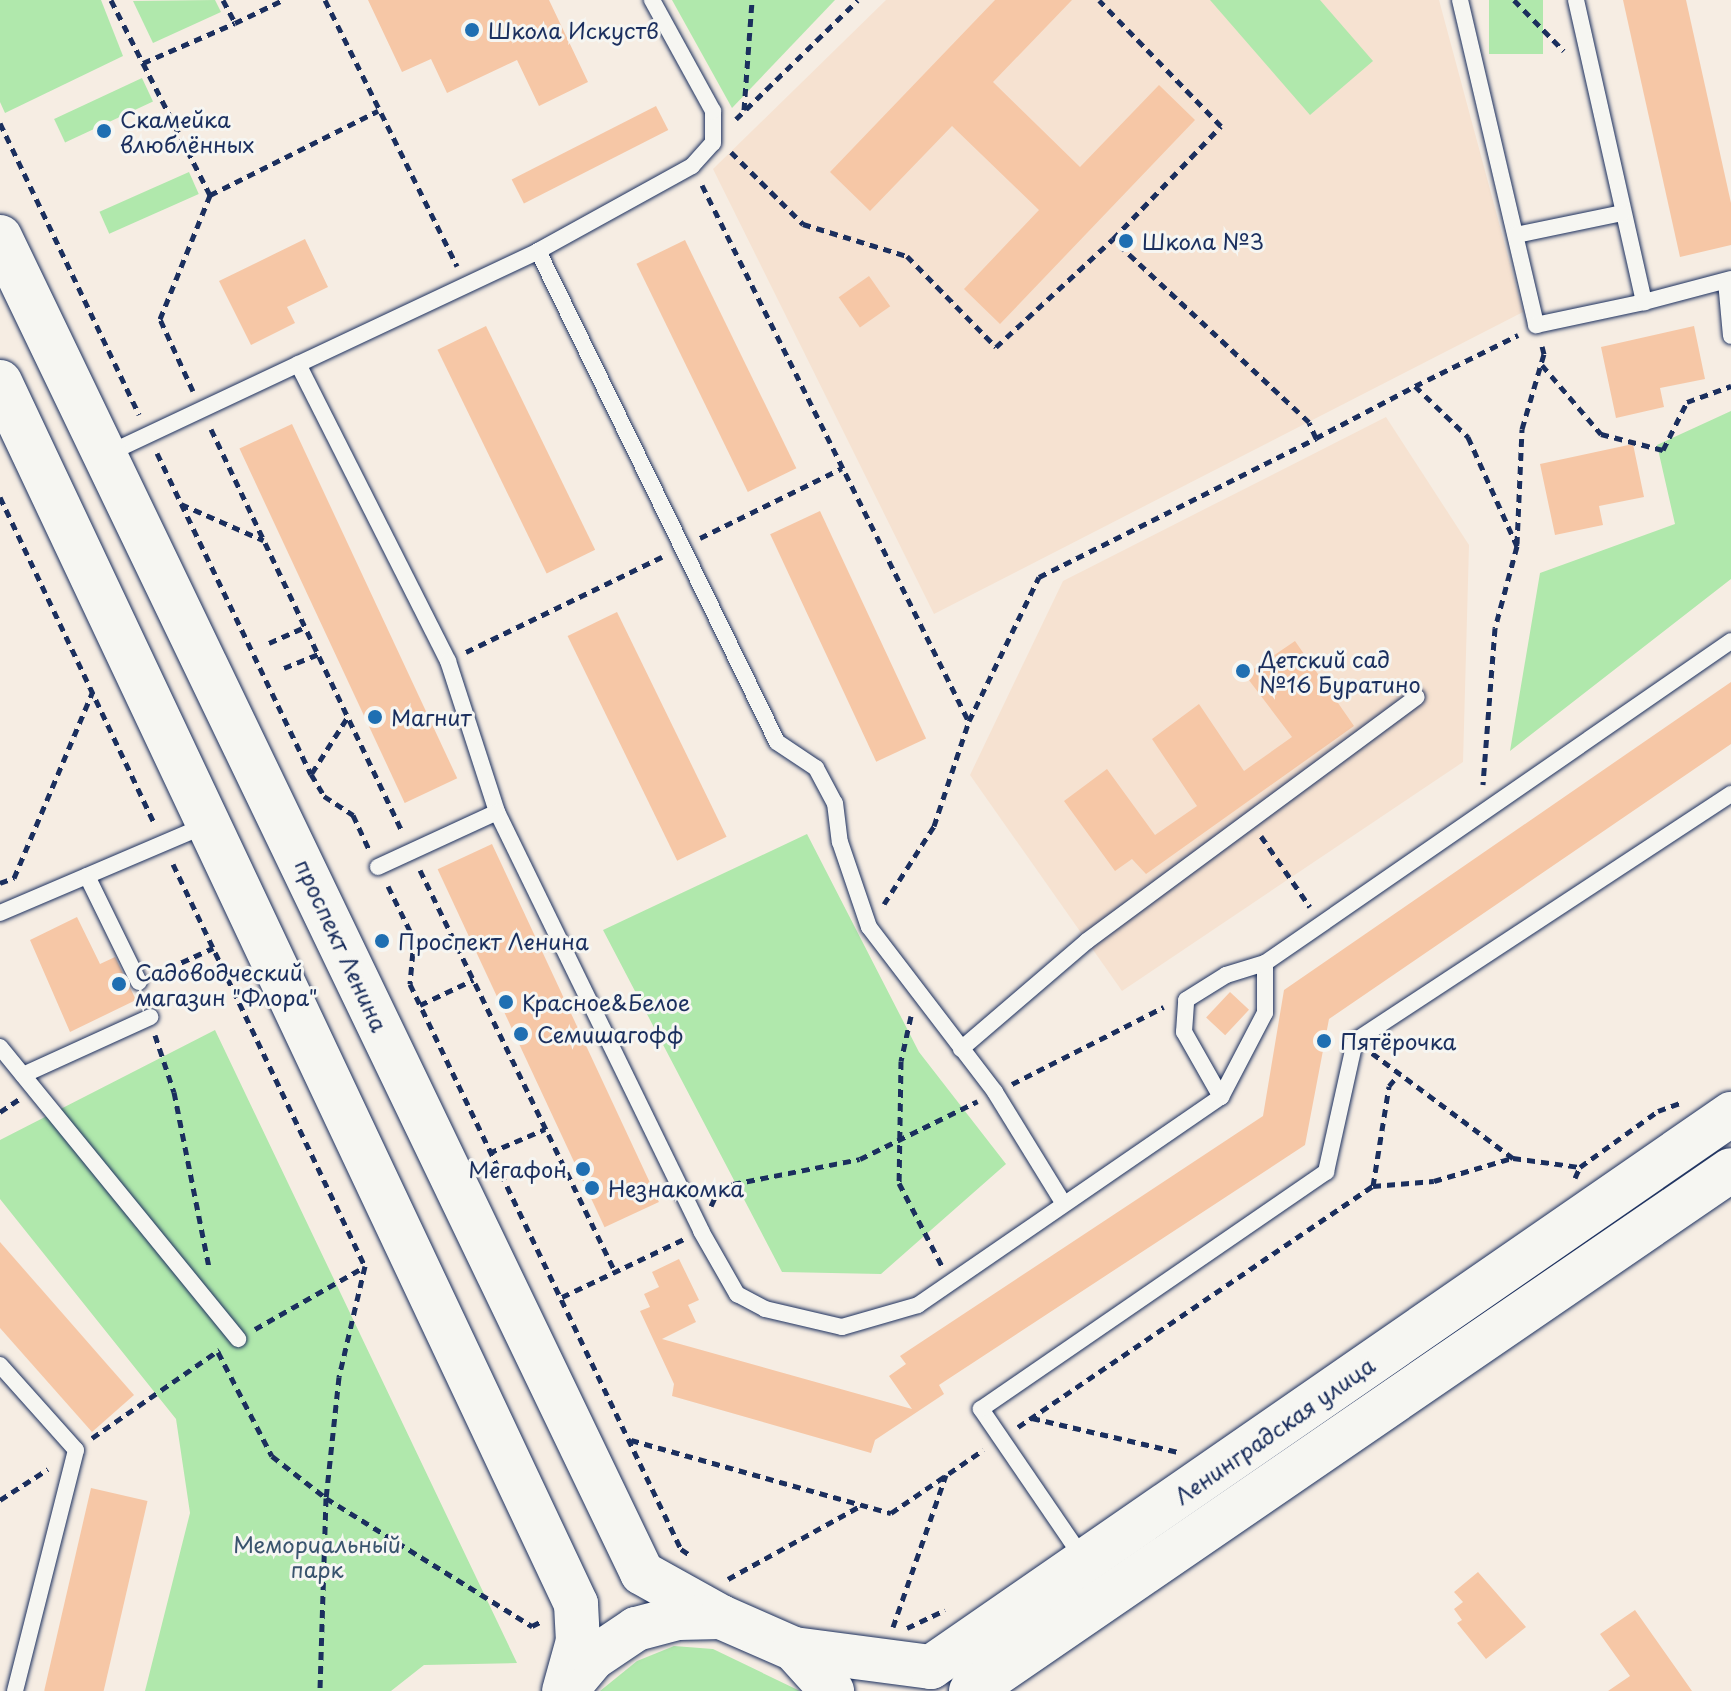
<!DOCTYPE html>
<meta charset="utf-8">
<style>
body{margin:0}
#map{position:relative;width:1731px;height:1691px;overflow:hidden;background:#f6ede3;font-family:"Playpen Sans",sans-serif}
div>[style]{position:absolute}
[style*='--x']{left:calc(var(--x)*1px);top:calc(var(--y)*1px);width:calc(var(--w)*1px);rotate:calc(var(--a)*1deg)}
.built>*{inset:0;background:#f6e2d1}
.green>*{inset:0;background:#b0e8ac;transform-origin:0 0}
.building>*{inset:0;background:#f6c7a6;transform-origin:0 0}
.path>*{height:5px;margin-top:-2.5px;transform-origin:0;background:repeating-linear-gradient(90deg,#1b2f5e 0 8px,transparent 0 14px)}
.roads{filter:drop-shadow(0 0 2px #1b2f5e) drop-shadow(0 0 2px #1b2f5e)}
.lane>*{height:16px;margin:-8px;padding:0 8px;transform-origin:8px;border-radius:8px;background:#f6f6f2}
.secondary>*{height:44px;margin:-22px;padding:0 22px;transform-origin:22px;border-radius:22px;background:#f6f6f2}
.dots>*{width:22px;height:22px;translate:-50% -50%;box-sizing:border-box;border:4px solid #f6f6f2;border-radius:50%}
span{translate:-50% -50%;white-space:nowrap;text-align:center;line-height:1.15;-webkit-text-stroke:6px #f6f6f2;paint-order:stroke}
.poi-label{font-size:22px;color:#1b2f5e}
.left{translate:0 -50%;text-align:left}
.right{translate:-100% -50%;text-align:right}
.street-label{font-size:22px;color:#1b2f5e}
.park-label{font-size:22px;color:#39546e}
</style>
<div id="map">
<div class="built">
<i style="clip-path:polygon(886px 0,1439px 0,1523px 312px,934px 614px,713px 169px)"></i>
<i style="clip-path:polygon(1386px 417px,1469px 545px,1463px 762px,1122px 991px,970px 775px,1063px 581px)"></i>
</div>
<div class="green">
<i style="clip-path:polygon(0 0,101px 0,123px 56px,5px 113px,0 102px)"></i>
<i style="clip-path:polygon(215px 0,221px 12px,153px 43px,133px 1px)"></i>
<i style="clip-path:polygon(672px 0,835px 0,732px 108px)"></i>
<i style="clip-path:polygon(1210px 0,1320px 0,1373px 61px,1310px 115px)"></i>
<i style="left:1489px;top:0;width:54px;height:54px"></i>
<i style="left:142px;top:78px;width:26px;height:97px;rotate:65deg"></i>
<i style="left:189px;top:172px;width:24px;height:98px;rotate:66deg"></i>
<i style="clip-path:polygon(1731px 411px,1731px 579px,1510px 751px,1540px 573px,1675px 524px,1657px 445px)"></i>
<i style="clip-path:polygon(807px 834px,919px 1052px,1006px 1164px,881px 1274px,782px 1272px,603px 930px)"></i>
<i style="clip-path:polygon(215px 1030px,517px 1663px,424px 1665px,391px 1691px,145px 1691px,190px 1513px,176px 1419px,0 1199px,0 1140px)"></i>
<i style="clip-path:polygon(674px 1646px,713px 1649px,800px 1691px,600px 1691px,637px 1661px)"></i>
</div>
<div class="building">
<i style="clip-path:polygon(368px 0,549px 0,588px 82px,539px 106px,517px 60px,447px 93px,431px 59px,402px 72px)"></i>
<i style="clip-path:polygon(995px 0,1072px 0,993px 82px,1080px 167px,1159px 85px,1195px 120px,1000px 324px,964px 289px,1039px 210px,952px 126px,870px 211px,830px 172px)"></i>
<i style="clip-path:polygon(1623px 0,1686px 0,1731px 203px,1731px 245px,1680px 257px)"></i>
<i style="left:656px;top:106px;width:27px;height:162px;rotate:63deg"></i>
<i style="clip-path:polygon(305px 239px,328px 287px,287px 307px,295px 323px,251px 345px,219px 281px)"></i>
<i style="left:685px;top:240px;width:254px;height:54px;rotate:64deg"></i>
<i style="left:869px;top:276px;width:37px;height:37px;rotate:55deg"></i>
<i style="left:486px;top:326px;width:249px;height:54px;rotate:64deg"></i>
<i style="clip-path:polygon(1694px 326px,1705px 379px,1660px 388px,1664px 407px,1616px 418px,1601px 347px)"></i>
<i style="left:292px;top:424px;width:391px;height:58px;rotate:65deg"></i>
<i style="clip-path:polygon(1633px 444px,1644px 497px,1599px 506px,1603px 525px,1555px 535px,1540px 464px)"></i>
<i style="left:820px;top:511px;width:251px;height:55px;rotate:65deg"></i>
<i style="left:617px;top:612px;width:250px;height:55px;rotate:64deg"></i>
<i style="clip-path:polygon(1295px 641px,1354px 726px,1146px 874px,1132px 859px,1115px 871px,1064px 801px,1107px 769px,1155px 835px,1197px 806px,1152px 739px,1199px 704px,1244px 771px,1292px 737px,1245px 675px)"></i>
<i style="clip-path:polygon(1731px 682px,1731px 744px,1329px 1019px,1305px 1145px,939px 1385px,944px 1394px,875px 1440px,871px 1453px,672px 1396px,674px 1384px,640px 1311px,650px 1307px,644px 1294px,659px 1287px,652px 1272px,679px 1259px,699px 1300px,688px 1305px,696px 1322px,662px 1339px,912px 1409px,889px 1376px,906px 1364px,900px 1356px,1263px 1116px,1284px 990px)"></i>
<i style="left:492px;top:844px;width:395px;height:60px;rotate:65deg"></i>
<i style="clip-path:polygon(77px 917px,100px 964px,115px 957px,136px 1000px,70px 1032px,30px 940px)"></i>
<i style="left:1230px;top:992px;width:26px;height:35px;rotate:43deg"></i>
<i style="clip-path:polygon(0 1242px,134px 1395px,92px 1432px,0 1328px)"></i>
<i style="left:91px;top:1488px;width:58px;height:208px;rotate:13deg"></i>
<i style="clip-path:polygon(1478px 1572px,1526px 1627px,1486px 1659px,1457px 1623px,1462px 1620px,1454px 1609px,1463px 1602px,1454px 1592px)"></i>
<i style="clip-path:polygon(1635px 1610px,1692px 1691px,1608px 1691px,1630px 1676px,1600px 1634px)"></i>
</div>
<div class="path">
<i style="--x:111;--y:0;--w:71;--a:63.1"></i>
<i style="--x:143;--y:63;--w:100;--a:-23.5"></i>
<i style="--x:223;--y:0;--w:26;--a:62"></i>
<i style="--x:235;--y:23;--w:53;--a:-25.6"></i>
<i style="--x:325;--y:0;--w:297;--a:63.6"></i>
<i style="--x:1514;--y:0;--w:71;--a:45.6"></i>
<i style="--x:143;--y:63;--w:148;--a:63.1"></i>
<i style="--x:744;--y:110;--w:110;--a:-85.8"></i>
<i style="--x:736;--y:119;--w:170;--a:-44.3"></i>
<i style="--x:0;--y:123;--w:323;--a:64.5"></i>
<i style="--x:731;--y:152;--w:102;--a:45"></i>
<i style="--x:803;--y:224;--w:109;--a:17.1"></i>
<i style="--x:907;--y:256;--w:127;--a:45.6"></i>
<i style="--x:996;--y:347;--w:159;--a:-42.7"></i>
<i style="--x:1113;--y:239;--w:156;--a:-46.3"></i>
<i style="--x:1221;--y:126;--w:175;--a:-134.1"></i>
<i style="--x:702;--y:185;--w:597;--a:63.56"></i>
<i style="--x:1542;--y:365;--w:91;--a:49.5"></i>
<i style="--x:1601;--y:434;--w:64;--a:14.5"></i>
<i style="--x:1663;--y:450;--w:54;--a:-63.4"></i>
<i style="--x:1687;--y:402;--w:47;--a:-20"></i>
<i style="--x:1415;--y:386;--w:115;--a:-26.3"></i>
<i style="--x:193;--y:391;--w:79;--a:-114.6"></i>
<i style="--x:160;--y:319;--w:134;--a:-68"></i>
<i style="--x:210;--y:195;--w:188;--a:-26.6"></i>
<i style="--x:211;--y:429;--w:446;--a:64.6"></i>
<i style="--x:1316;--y:438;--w:112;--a:-27.7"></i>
<i style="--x:1415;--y:386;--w:74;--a:43.9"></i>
<i style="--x:1468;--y:437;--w:120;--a:65.8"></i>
<i style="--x:1517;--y:546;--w:85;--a:105"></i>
<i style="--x:1495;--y:628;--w:157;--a:94.4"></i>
<i style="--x:157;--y:453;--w:356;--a:64.4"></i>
<i style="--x:311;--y:774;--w:26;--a:59"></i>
<i style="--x:324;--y:796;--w:35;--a:33"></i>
<i style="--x:353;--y:815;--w:38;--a:65"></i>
<i style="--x:0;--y:497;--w:363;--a:64.7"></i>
<i style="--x:181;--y:504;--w:90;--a:23.7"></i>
<i style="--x:700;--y:538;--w:158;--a:-26.2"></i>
<i style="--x:1517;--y:544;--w:115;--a:-87.5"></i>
<i style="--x:1522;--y:429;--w:78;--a:-73.7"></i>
<i style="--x:1544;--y:354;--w:8;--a:-104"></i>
<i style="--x:269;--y:643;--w:39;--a:-24"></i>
<i style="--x:466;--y:652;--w:218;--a:-25.9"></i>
<i style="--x:284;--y:668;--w:37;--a:-22"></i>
<i style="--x:312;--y:773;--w:65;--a:-57.5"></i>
<i style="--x:1261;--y:836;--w:86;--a:55.4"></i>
<i style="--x:173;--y:864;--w:445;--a:64.5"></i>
<i style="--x:365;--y:1266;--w:114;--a:103.2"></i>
<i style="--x:339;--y:1377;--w:122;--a:96.1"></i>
<i style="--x:326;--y:1498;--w:193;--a:91.8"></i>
<i style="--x:420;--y:870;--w:447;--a:64.1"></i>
<i style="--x:14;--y:878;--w:201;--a:-67.1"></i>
<i style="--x:0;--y:883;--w:15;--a:-20"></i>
<i style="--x:388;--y:886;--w:59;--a:63.9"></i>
<i style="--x:414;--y:939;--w:45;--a:95.1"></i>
<i style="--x:410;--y:984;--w:627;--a:64.38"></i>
<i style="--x:681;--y:1549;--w:11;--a:34"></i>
<i style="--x:884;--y:904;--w:93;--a:-57.3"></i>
<i style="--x:934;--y:826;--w:111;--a:-71.6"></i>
<i style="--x:969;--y:721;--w:160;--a:-64.1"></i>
<i style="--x:1039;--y:577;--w:310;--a:-26.6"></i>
<i style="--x:1316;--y:438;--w:17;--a:-114"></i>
<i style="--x:1309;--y:422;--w:268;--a:-137"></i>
<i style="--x:156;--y:974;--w:63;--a:-24.5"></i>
<i style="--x:420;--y:1005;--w:59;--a:-25.3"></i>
<i style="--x:911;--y:1016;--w:46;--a:102.5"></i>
<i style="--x:901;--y:1061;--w:122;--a:90.9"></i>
<i style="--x:899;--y:1183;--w:93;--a:62.6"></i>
<i style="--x:155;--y:1035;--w:60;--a:71.6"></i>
<i style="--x:174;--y:1092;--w:178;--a:78.7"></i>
<i style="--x:1372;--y:1053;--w:176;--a:36.7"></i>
<i style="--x:1513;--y:1158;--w:68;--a:7.7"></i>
<i style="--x:1580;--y:1167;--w:96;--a:-35.7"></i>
<i style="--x:1658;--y:1111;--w:23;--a:-20"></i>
<i style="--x:1012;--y:1084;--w:170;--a:-26.9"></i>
<i style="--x:0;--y:1112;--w:23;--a:-34"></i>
<i style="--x:489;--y:1153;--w:61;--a:-23.2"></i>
<i style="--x:1575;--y:1178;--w:12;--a:-66"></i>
<i style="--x:1373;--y:1186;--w:61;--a:-4.7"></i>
<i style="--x:1434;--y:1181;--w:81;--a:-16.4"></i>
<i style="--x:711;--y:1206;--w:14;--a:-65"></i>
<i style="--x:717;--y:1193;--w:18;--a:-29"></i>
<i style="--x:733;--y:1184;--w:129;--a:-11.1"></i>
<i style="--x:860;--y:1159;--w:131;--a:-26.2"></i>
<i style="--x:562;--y:1297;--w:135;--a:-25.4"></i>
<i style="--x:255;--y:1329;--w:125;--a:-29.6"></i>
<i style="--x:218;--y:1352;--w:117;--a:62.6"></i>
<i style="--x:272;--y:1456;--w:68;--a:37.9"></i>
<i style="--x:326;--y:1498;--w:243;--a:31.9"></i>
<i style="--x:532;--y:1626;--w:9;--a:-27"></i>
<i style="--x:1032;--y:1418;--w:150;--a:13.1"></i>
<i style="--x:1018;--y:1427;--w:429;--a:-34.2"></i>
<i style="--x:1373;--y:1186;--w:101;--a:-80.9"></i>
<i style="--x:1389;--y:1086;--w:16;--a:-50"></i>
<i style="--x:92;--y:1438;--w:155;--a:-34.7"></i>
<i style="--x:631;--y:1440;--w:270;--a:15.7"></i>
<i style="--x:891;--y:1513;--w:112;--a:-34.4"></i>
<i style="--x:0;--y:1500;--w:57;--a:-32.9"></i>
<i style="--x:728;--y:1579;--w:153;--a:-28.9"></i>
<i style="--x:893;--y:1627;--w:161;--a:-70.8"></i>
<i style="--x:907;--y:1628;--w:42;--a:-25.3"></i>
</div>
<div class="roads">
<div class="lane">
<i style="--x:1460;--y:0;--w:334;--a:76.8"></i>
<i style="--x:1536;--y:325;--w:110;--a:-12"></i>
<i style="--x:1576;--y:0;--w:310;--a:77.3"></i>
<i style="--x:1644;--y:302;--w:90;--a:-14.8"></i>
<i style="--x:1516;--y:235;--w:108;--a:-11.7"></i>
<i style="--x:538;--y:251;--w:546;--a:64.04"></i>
<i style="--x:777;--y:742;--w:47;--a:33.7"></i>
<i style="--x:816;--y:768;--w:40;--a:62"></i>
<i style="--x:835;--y:803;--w:39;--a:83"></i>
<i style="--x:840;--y:842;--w:90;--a:71.2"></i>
<i style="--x:869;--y:927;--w:208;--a:52.6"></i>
<i style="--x:995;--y:1092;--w:128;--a:58.4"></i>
<i style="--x:1726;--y:281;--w:55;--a:84.8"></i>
<i style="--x:298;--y:364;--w:333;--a:63.2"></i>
<i style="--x:448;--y:661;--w:159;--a:72"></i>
<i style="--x:497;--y:812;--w:466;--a:64"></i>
<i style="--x:701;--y:1231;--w:73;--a:60.3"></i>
<i style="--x:737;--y:1294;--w:32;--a:28"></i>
<i style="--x:765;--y:1309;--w:79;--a:13.2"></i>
<i style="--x:842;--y:1327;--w:79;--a:-16.1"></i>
<i style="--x:918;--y:1305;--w:368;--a:-34.5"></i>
<i style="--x:1221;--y:1097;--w:95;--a:-62.4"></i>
<i style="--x:1265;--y:1013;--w:50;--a:-90"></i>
<i style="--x:1265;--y:963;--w:566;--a:-34.64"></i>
<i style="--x:105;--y:455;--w:479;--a:-25.2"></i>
<i style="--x:538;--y:251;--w:176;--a:-28.9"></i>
<i style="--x:692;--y:166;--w:31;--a:-48"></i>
<i style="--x:713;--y:143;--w:32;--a:-90"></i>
<i style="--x:713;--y:111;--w:127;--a:-118.8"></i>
<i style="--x:378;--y:867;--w:131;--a:-24.8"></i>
<i style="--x:87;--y:876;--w:118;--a:63.9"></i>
<i style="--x:0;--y:913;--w:227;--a:-23.1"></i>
<i style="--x:0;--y:1047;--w:377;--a:50.8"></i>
<i style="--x:961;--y:1049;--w:166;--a:-40.6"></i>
<i style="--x:1087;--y:941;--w:410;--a:-36.5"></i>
<i style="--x:23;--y:1075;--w:140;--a:-24.5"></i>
<i style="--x:1221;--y:1097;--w:75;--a:-119.6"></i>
<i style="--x:1184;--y:1032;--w:32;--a:-86"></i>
<i style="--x:1186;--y:1000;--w:47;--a:-32"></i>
<i style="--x:1226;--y:975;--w:41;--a:-17.1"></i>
<i style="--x:0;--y:1365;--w:114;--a:48.2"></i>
<i style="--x:76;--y:1450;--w:249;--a:104.2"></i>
<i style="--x:1084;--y:1560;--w:183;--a:-124.3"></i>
<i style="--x:981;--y:1409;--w:419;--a:-34.5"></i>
<i style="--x:1326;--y:1172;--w:134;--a:-77.5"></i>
<i style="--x:1355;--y:1041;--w:450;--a:-33.3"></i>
</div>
<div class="secondary">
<i style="--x:0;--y:237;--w:1482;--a:64.33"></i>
<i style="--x:642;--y:1573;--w:90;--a:29.1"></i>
<i style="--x:0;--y:382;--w:1351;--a:64.76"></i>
<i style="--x:576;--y:1604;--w:37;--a:87"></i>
<i style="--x:578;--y:1641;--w:52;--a:105.6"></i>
<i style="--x:794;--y:1649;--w:138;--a:7.5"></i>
<i style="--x:931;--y:1667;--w:973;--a:-34.65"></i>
<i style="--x:567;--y:1689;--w:40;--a:-50"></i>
<i style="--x:593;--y:1658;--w:52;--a:-34"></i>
<i style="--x:636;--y:1629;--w:43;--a:-14.7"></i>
<i style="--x:678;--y:1618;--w:43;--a:-1.3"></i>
<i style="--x:721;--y:1617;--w:80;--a:23.7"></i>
<i style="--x:794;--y:1649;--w:57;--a:47.9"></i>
<i style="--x:971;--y:1691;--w:921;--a:-34.43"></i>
</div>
</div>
<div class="dots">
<i style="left:472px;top:30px;background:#1f6fb2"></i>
<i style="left:104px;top:131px;background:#1f6fb2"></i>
<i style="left:1126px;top:241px;background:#1f6fb2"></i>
<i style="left:1243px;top:671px;background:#1f6fb2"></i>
<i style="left:375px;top:717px;background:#1f6fb2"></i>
<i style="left:382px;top:941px;background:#1f6fb2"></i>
<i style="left:119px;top:984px;background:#1f6fb2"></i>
<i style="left:506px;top:1002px;background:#1f6fb2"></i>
<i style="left:521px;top:1034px;background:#1f6fb2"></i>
<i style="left:1324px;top:1041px;background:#1f6fb2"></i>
<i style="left:583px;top:1169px;background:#1f6fb2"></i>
<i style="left:592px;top:1188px;background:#1f6fb2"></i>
</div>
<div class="poi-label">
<span class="left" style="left:488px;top:30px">Школа Искуств</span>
<span class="left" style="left:120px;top:131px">Скамейка<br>влюблённых</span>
<span class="left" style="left:1142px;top:241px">Школа №3</span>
<span class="left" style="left:1259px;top:671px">Детский сад<br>№16 Буратино</span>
<span class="left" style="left:391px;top:717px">Магнит</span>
<span class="left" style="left:398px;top:941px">Проспект Ленина</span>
<span class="left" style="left:135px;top:984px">Садоводческий<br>магазин "Флора"</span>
<span class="left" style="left:522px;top:1002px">Красное&amp;Белое</span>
<span class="left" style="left:537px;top:1034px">Семишагофф</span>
<span class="left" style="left:1340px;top:1041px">Пятёрочка</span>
<span class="right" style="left:567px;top:1169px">Мегафон</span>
<span class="left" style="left:608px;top:1188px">Незнакомка</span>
</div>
<div class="street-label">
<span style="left:342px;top:945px;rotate:65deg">проспект Ленина</span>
<span style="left:1274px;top:1430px;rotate:-35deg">Ленинградская улица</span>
</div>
<div class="park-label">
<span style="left:317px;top:1556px">Мемориальный<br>парк</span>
</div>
</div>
